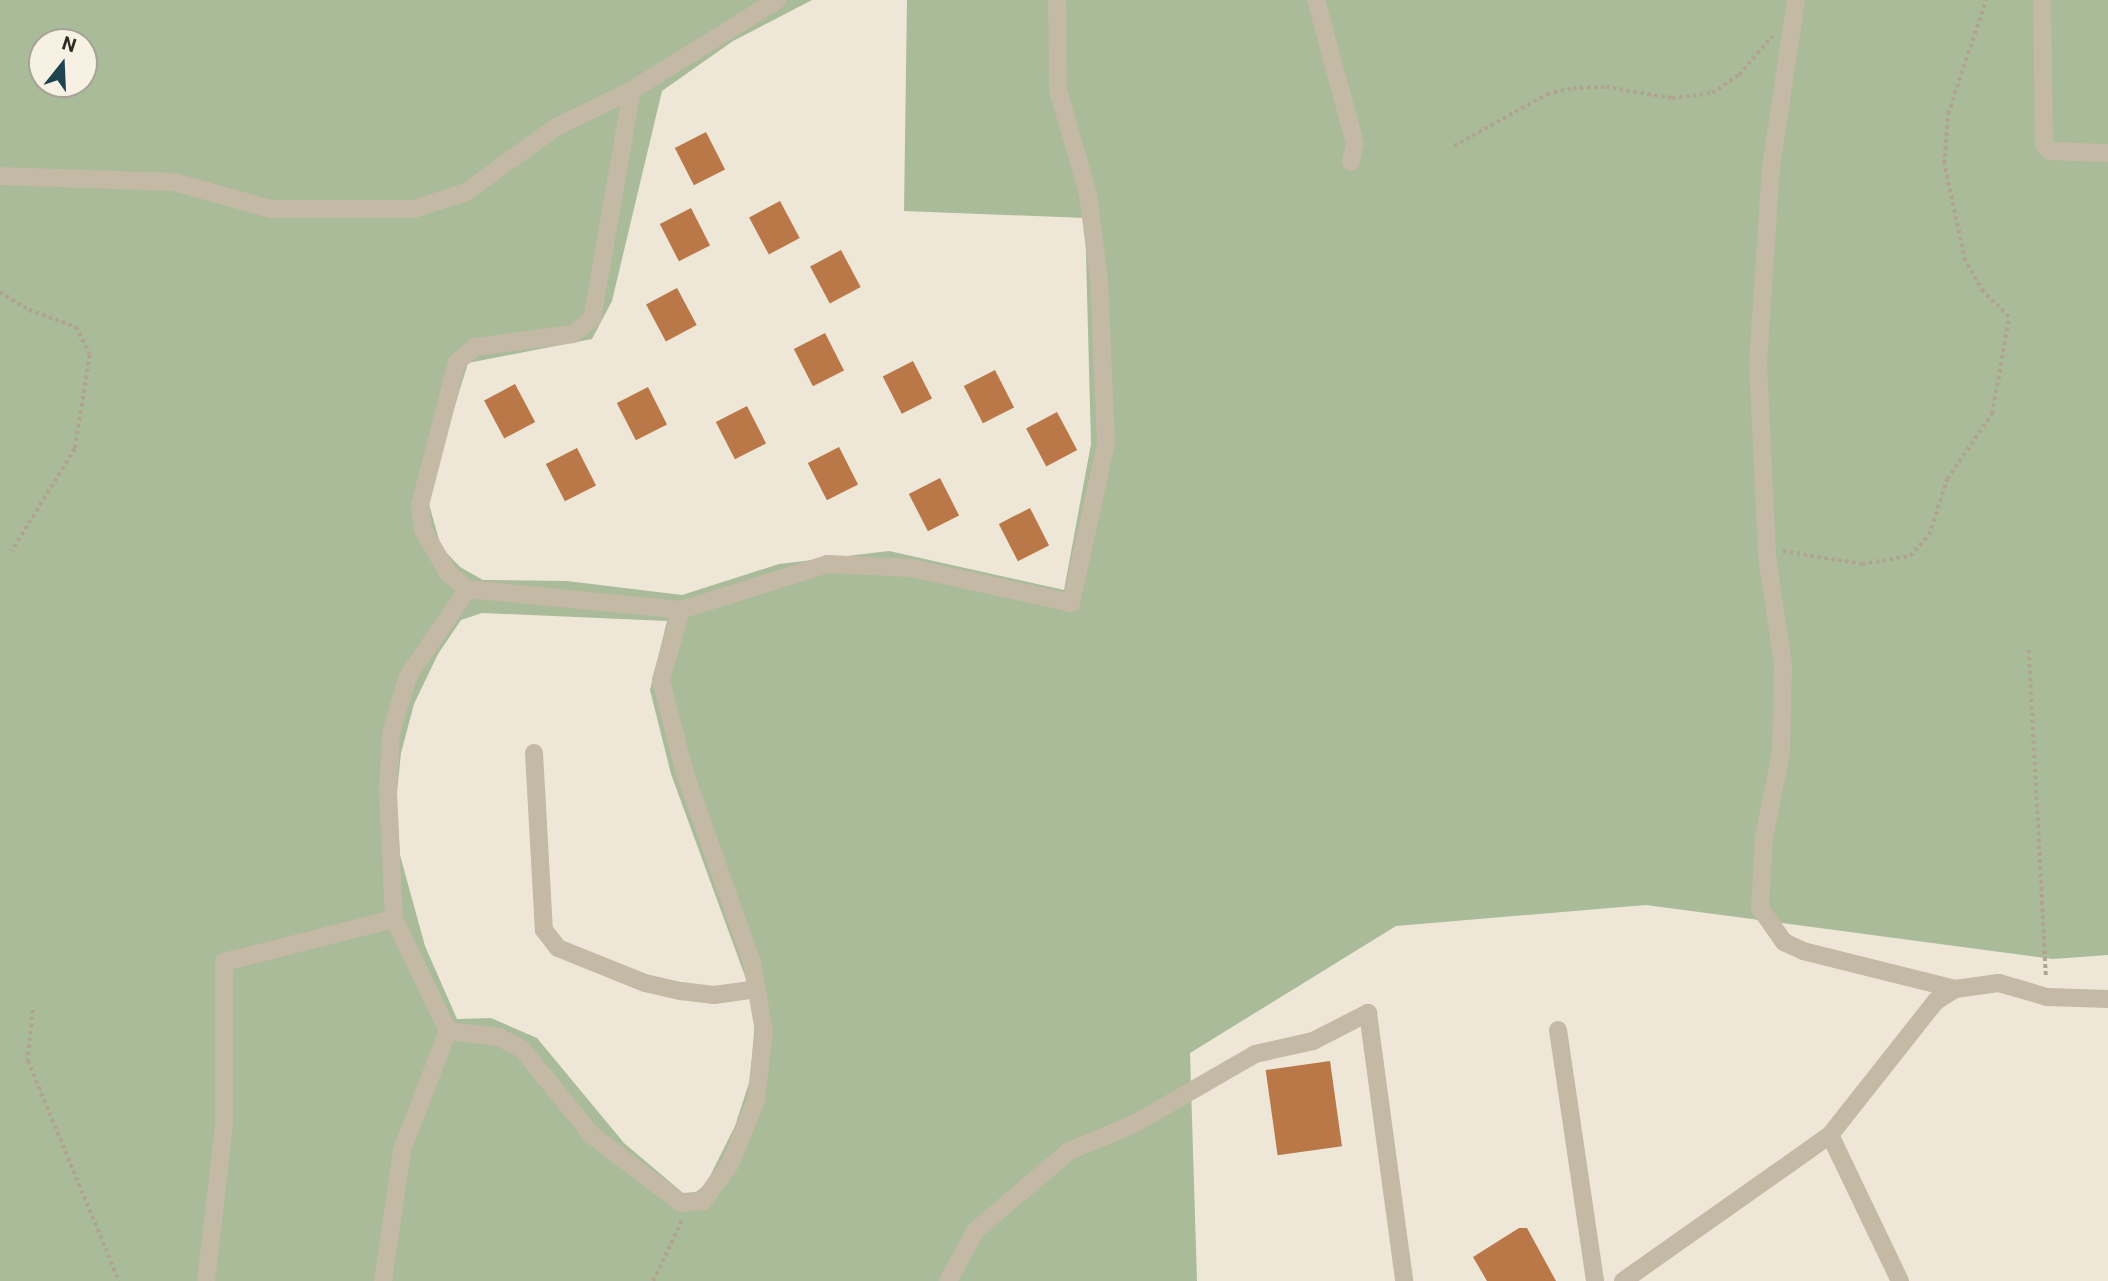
<!DOCTYPE html>
<style>
body{margin:0}
#map{position:relative;width:2108px;height:1281px;overflow:hidden;background:#eee7d8;font-family:Roboto,sans-serif}
div>[style]{position:absolute}
[style*='--x']{left:calc(var(--x)*1px);top:calc(var(--y)*1px);width:calc(var(--w)*1px);rotate:calc(var(--a)*1deg)}
.green>*{inset:0;background:#aabb9a}
.building>*{inset:0;background:#ba7849;transform-origin:0 0}
.path>*{height:3.5px;margin-top:-1.75px;transform-origin:0;background:repeating-linear-gradient(90deg,#b0a390 0 3.5px,transparent 0 7px)}
.minor>*{height:18px;margin:-9px;padding:0 9px;transform-origin:9px;border-radius:9px;background:#c4b9a5}
span{translate:-50% -50%;white-space:nowrap;text-align:center;line-height:1.15;-webkit-text-stroke:5px #f6f1e3;paint-order:stroke}
.north{position:absolute;left:28px;top:28px;width:70px;height:70px;box-sizing:border-box;background:#f6f1e3;border:2px solid #a7a297;border-radius:50%;rotate:18deg;font-size:19px;font-weight:700;line-height:28px;text-align:center;color:#312b26}
.north::after{content:'';display:block;margin:auto;width:24px;height:32px;background:#1f434e;clip-path:polygon(50% 0,100% 100%,50% 72%,0 100%)}
</style>
<div id="map">
<div class="green">
<i style="clip-path:polygon(evenodd,0 0,812px 0,733px 41px,662px 91px,612px 301px,592px 339px,468px 363px,427px 497px,441px 547px,460px 567px,483px 580px,567px 581px,682px 595px,779px 564px,889px 551px,1064px 590px,1091px 444px,1085px 218px,904px 211px,907px 0,2108px 0,2108px 955px,2053px 959px,1646px 905px,1396px 926px,1190px 1053px,1197px 1281px,0 1281px,0 0,42px 42px,84px 42px,84px 84px,42px 84px,42px 42px,0 0,482px 613px,667px 621px,650px 690px,671px 774px,746px 979px,755px 1021px,750px 1080px,735px 1126px,706px 1184px,696px 1192px,683px 1193px,624px 1143px,537px 1038px,491px 1018px,457px 1019px,425px 946px,400px 855px,396px 802px,401px 753px,414px 704px,438px 654px,461px 620px,482px 613px)"></i>
</div>
<div class="building">
<i style="left:706px;top:132px;width:42px;height:35px;rotate:63deg"></i>
<i style="left:780px;top:201px;width:42px;height:35px;rotate:62deg"></i>
<i style="left:691px;top:208px;width:42px;height:35px;rotate:63deg"></i>
<i style="left:841px;top:250px;width:42px;height:35px;rotate:62deg"></i>
<i style="left:677px;top:288px;width:42px;height:35px;rotate:62deg"></i>
<i style="left:825px;top:333px;width:42px;height:35px;rotate:63deg"></i>
<i style="left:913px;top:361px;width:42px;height:34px;rotate:63deg"></i>
<i style="left:995px;top:370px;width:42px;height:35px;rotate:63deg"></i>
<i style="left:515px;top:384px;width:43px;height:35px;rotate:62deg"></i>
<i style="left:648px;top:387px;width:42px;height:35px;rotate:63deg"></i>
<i style="left:747px;top:406px;width:42px;height:35px;rotate:63deg"></i>
<i style="left:1057px;top:412px;width:43px;height:35px;rotate:62deg"></i>
<i style="left:839px;top:447px;width:42px;height:35px;rotate:63deg"></i>
<i style="left:577px;top:448px;width:42px;height:35px;rotate:63deg"></i>
<i style="left:940px;top:478px;width:42px;height:35px;rotate:63deg"></i>
<i style="left:1030px;top:508px;width:42px;height:35px;rotate:63deg"></i>
<i style="left:1330px;top:1061px;width:86px;height:65px;rotate:82deg"></i>
<i style="clip-path:polygon(1519px 1228px,1527px 1228px,1556px 1281px,1487px 1281px,1473px 1257px)"></i>
</div>
<div class="path">
<i style="--x:1454;--y:146;--w:107;--a:-29.2"></i>
<i style="--x:1547;--y:94;--w:27;--a:-13"></i>
<i style="--x:1573;--y:88;--w:33;--a:-2"></i>
<i style="--x:1606;--y:87;--w:67;--a:9.5"></i>
<i style="--x:1672;--y:98;--w:40;--a:-7.1"></i>
<i style="--x:1712;--y:93;--w:32;--a:-34"></i>
<i style="--x:1739;--y:75;--w:51;--a:-49.8"></i>
<i style="--x:0;--y:292;--w:34;--a:32"></i>
<i style="--x:29;--y:310;--w:50;--a:19.9"></i>
<i style="--x:76;--y:327;--w:31;--a:63"></i>
<i style="--x:90;--y:355;--w:95;--a:99.1"></i>
<i style="--x:75;--y:449;--w:120;--a:121.7"></i>
<i style="--x:1783;--y:551;--w:80;--a:9.3"></i>
<i style="--x:1862;--y:564;--w:49;--a:-9.5"></i>
<i style="--x:1910;--y:556;--w:28;--a:-48"></i>
<i style="--x:1929;--y:535;--w:59;--a:-72.2"></i>
<i style="--x:1947;--y:479;--w:79;--a:-55.3"></i>
<i style="--x:1992;--y:414;--w:98;--a:-80.1"></i>
<i style="--x:2009;--y:317;--w:36;--a:-136"></i>
<i style="--x:1983;--y:292;--w:36;--a:-120"></i>
<i style="--x:1965;--y:261;--w:99;--a:-102.2"></i>
<i style="--x:1944;--y:164;--w:50;--a:-85.4"></i>
<i style="--x:1948;--y:114;--w:120;--a:-71.6"></i>
<i style="--x:2029;--y:650;--w:327;--a:87"></i>
<i style="--x:33;--y:1010;--w:51;--a:95.6"></i>
<i style="--x:28;--y:1061;--w:238;--a:67.5"></i>
<i style="--x:653;--y:1281;--w:68;--a:-64.6"></i>
</div>
<div class="minor">
<i style="--x:1316;--y:0;--w:149;--a:74.8"></i>
<i style="--x:1355;--y:144;--w:18;--a:103"></i>
<i style="--x:1796;--y:0;--w:169;--a:98.5"></i>
<i style="--x:1771;--y:167;--w:196;--a:93.8"></i>
<i style="--x:1758;--y:363;--w:193;--a:87.3"></i>
<i style="--x:1767;--y:556;--w:110;--a:81.6"></i>
<i style="--x:1783;--y:665;--w:87;--a:91.3"></i>
<i style="--x:1781;--y:752;--w:87;--a:101.3"></i>
<i style="--x:1764;--y:837;--w:71;--a:93.2"></i>
<i style="--x:1760;--y:908;--w:42;--a:54.8"></i>
<i style="--x:1784;--y:942;--w:21;--a:25"></i>
<i style="--x:1803;--y:951;--w:157;--a:14"></i>
<i style="--x:2042;--y:0;--w:144;--a:89.2"></i>
<i style="--x:2044;--y:144;--w:9;--a:49"></i>
<i style="--x:2050;--y:151;--w:58;--a:2"></i>
<i style="--x:632;--y:90;--w:232;--a:99.9"></i>
<i style="--x:592;--y:319;--w:24;--a:142"></i>
<i style="--x:573;--y:334;--w:99;--a:172.4"></i>
<i style="--x:475;--y:347;--w:23;--a:140"></i>
<i style="--x:457;--y:362;--w:148;--a:104.5"></i>
<i style="--x:420;--y:505;--w:25;--a:83"></i>
<i style="--x:423;--y:530;--w:50;--a:59.8"></i>
<i style="--x:448;--y:573;--w:26;--a:39"></i>
<i style="--x:468;--y:589;--w:214;--a:5.6"></i>
<i style="--x:681;--y:610;--w:154;--a:-17.4"></i>
<i style="--x:828;--y:564;--w:83;--a:2.8"></i>
<i style="--x:911;--y:568;--w:164;--a:12.3"></i>
<i style="--x:1071;--y:603;--w:163;--a:-77.6"></i>
<i style="--x:1106;--y:444;--w:164;--a:-92.4"></i>
<i style="--x:1099;--y:280;--w:87;--a:-97.3"></i>
<i style="--x:1088;--y:194;--w:108;--a:-106.1"></i>
<i style="--x:1058;--y:90;--w:90;--a:-90.6"></i>
<i style="--x:0;--y:176;--w:174;--a:2"></i>
<i style="--x:174;--y:182;--w:101;--a:15.6"></i>
<i style="--x:271;--y:209;--w:143;--a:0"></i>
<i style="--x:414;--y:209;--w:55;--a:-18.1"></i>
<i style="--x:466;--y:192;--w:111;--a:-35.8"></i>
<i style="--x:556;--y:127;--w:85;--a:-26"></i>
<i style="--x:632;--y:90;--w:171;--a:-31.8"></i>
<i style="--x:534;--y:753;--w:177;--a:86.8"></i>
<i style="--x:544;--y:930;--w:23;--a:52"></i>
<i style="--x:558;--y:948;--w:94;--a:21.9"></i>
<i style="--x:645;--y:983;--w:37;--a:13"></i>
<i style="--x:681;--y:991;--w:33;--a:7"></i>
<i style="--x:714;--y:995;--w:43;--a:-7.9"></i>
<i style="--x:1558;--y:1030;--w:254;--a:81.6"></i>
<i style="--x:448;--y:1031;--w:51;--a:6.7"></i>
<i style="--x:499;--y:1037;--w:26;--a:28"></i>
<i style="--x:522;--y:1049;--w:111;--a:50.9"></i>
<i style="--x:592;--y:1135;--w:112;--a:37.4"></i>
<i style="--x:681;--y:1203;--w:22;--a:-5"></i>
<i style="--x:703;--y:1201;--w:46;--a:-53.9"></i>
<i style="--x:730;--y:1164;--w:69;--a:-67.9"></i>
<i style="--x:756;--y:1100;--w:69;--a:-83.4"></i>
<i style="--x:764;--y:1031;--w:69;--a:-100"></i>
<i style="--x:752;--y:963;--w:197;--a:-109.5"></i>
<i style="--x:686;--y:777;--w:100;--a:-104.5"></i>
<i style="--x:661;--y:680;--w:73;--a:-74.1"></i>
<i style="--x:1830;--y:1135;--w:162;--a:64.4"></i>
<i style="--x:206;--y:1281;--w:156;--a:-83.4"></i>
<i style="--x:224;--y:1126;--w:164;--a:-90"></i>
<i style="--x:224;--y:962;--w:175;--a:-14.2"></i>
<i style="--x:383;--y:1281;--w:132;--a:-81.7"></i>
<i style="--x:402;--y:1150;--w:128;--a:-68.9"></i>
<i style="--x:448;--y:1031;--w:124;--a:-115.7"></i>
<i style="--x:394;--y:919;--w:127;--a:-92.7"></i>
<i style="--x:388;--y:792;--w:59;--a:-87.1"></i>
<i style="--x:391;--y:733;--w:59;--a:-73.4"></i>
<i style="--x:408;--y:676;--w:106;--a:-55.4"></i>
<i style="--x:948;--y:1281;--w:58;--a:-61.2"></i>
<i style="--x:976;--y:1230;--w:122;--a:-40.3"></i>
<i style="--x:1069;--y:1151;--w:70;--a:-22.6"></i>
<i style="--x:1134;--y:1124;--w:140;--a:-30"></i>
<i style="--x:1255;--y:1054;--w:59;--a:-12.6"></i>
<i style="--x:1313;--y:1041;--w:62;--a:-27"></i>
<i style="--x:1368;--y:1013;--w:270;--a:82.3"></i>
<i style="--x:1623;--y:1281;--w:253;--a:-35.2"></i>
<i style="--x:1830;--y:1135;--w:171;--a:-51.7"></i>
<i style="--x:1936;--y:1001;--w:22;--a:-32"></i>
<i style="--x:1955;--y:989;--w:44;--a:-7.8"></i>
<i style="--x:1999;--y:983;--w:50;--a:16.3"></i>
<i style="--x:2047;--y:997;--w:61;--a:1.9"></i>
</div>
<div class="north">N</div>
</div>
